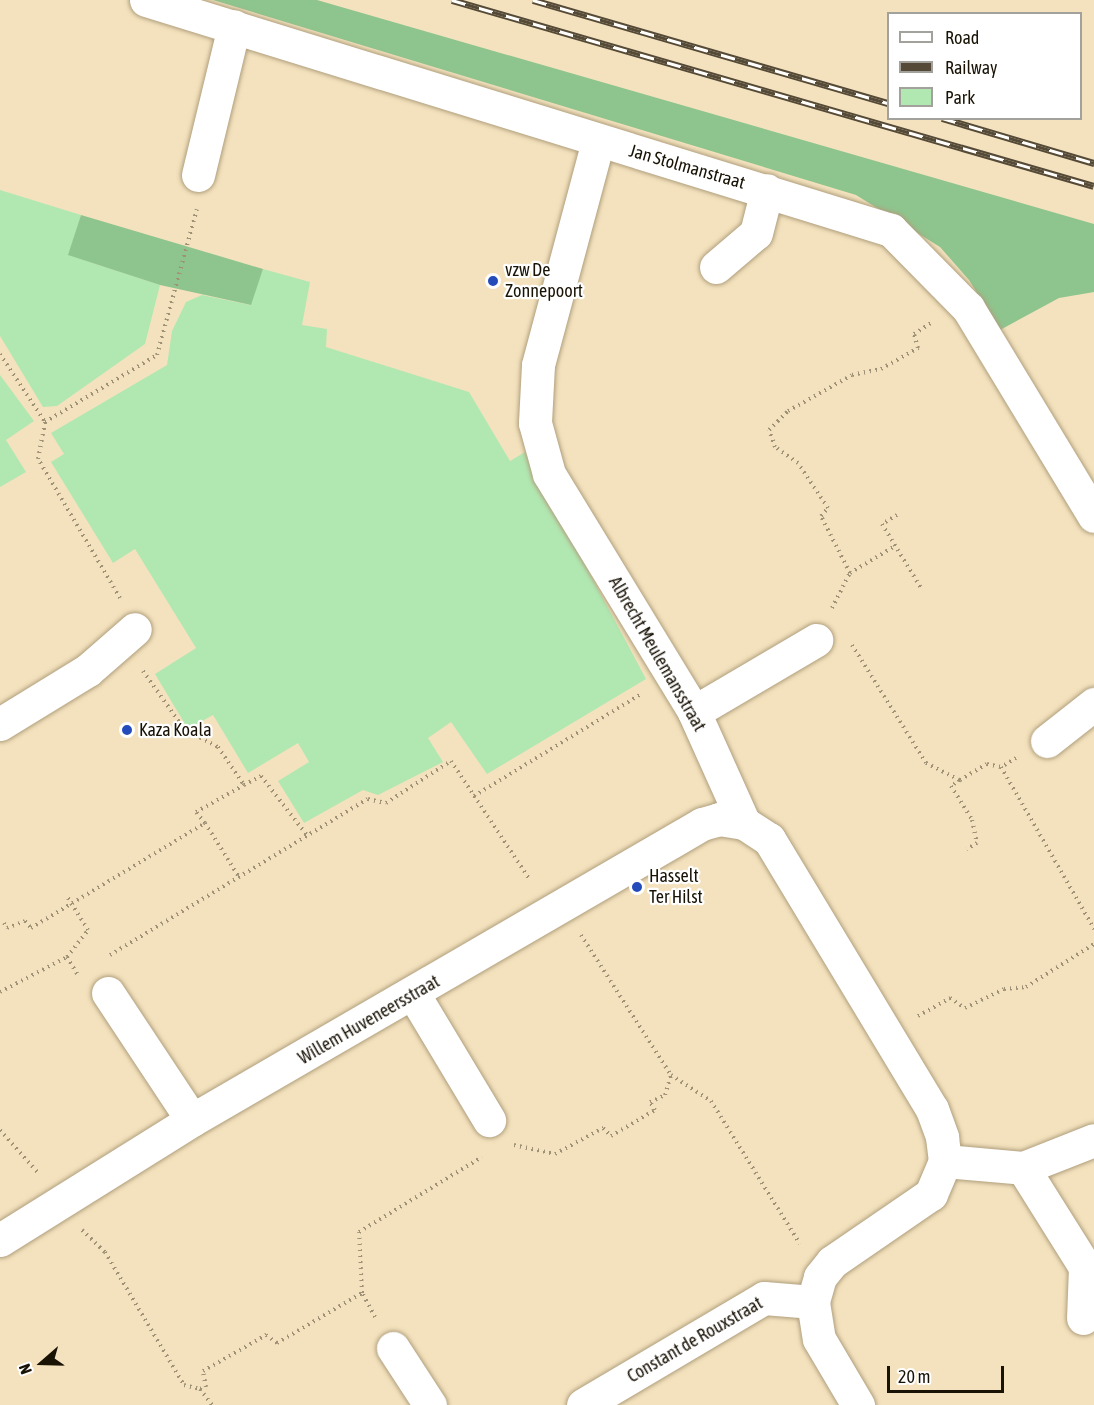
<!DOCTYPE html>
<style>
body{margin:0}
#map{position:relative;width:1094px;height:1405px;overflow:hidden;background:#f4e2be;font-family:"Asap Condensed",sans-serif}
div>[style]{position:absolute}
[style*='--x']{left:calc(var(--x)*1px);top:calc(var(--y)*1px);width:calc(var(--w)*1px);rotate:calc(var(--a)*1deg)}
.green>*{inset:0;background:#b1e8b2}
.forest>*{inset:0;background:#8ec58e}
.path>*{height:4px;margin-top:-2px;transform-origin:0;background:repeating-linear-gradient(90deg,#9f9176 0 1.5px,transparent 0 6px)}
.roads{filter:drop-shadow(0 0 2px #b09f7d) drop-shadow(0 0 2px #b09f7d)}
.minor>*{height:33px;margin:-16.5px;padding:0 16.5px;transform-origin:16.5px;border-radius:16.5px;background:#fff}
.rail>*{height:7px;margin-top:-3.5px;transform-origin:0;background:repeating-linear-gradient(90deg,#fff 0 14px,#544a37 0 28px);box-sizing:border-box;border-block:2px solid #544a37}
.dots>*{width:16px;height:16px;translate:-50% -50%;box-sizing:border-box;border:3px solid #fff;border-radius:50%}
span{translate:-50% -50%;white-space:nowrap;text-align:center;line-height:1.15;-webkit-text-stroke:4.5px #fff;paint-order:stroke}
.street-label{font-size:18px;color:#191306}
.poi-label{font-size:18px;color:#191306}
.left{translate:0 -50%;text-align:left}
.legend{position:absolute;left:887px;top:12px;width:195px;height:108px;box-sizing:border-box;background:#fff;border:2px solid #a3a19b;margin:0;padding:8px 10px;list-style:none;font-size:18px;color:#191306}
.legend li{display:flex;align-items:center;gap:12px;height:30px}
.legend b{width:30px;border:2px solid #a3a19b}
.north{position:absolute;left:12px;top:1333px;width:60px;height:60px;-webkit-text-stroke:4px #fff;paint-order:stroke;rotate:250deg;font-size:16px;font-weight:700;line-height:24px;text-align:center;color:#191306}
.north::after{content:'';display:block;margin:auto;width:21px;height:27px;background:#191306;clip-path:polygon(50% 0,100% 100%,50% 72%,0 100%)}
.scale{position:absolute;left:887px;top:1366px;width:117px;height:27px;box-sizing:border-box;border:3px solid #191306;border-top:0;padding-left:8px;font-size:18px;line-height:21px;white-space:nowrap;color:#191306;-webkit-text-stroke:4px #fff;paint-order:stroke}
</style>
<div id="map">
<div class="green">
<i style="clip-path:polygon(0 190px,81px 215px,69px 255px,160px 285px,145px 344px,57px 406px,43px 407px,0 336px)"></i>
<i style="clip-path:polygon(263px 269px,310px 282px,302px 325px,327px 329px,326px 347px,469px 392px,510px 461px,525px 452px,646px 679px,487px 774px,451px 722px,428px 738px,443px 762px,378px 795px,363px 790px,304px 823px,278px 781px,309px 762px,298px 743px,248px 773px,213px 715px,188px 729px,155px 674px,196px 648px,135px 549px,113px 563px,51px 462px,64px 454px,51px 433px,167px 365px,172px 331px,186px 302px,202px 295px,250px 305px)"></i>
<i style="clip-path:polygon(0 375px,34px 421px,6px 440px,26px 472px,0 487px)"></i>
</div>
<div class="forest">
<i style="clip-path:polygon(213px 0,317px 0,1094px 224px,1094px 292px,1059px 298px,1000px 330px,969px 280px,940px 247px,856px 195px)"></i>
<i style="clip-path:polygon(81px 215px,263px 269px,251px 305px,160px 285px,68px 255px)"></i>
</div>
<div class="path">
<i style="--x:0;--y:354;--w:82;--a:56.5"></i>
<i style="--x:897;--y:515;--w:17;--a:149"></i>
<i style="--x:882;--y:524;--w:75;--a:58.6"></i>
<i style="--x:850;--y:573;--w:52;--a:-31"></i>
<i style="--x:120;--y:598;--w:161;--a:-120.5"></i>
<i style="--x:38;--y:459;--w:38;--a:-79"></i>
<i style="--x:45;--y:422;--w:131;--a:-30.9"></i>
<i style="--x:157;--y:355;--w:151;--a:-74.7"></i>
<i style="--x:832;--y:608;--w:39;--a:-63"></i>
<i style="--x:850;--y:573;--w:64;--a:-117"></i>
<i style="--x:821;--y:516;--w:11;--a:-49"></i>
<i style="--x:828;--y:508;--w:54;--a:-123.7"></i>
<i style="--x:798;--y:463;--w:28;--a:-145"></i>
<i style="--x:775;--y:447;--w:18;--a:-109"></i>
<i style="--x:769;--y:430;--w:27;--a:-45"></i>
<i style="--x:788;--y:411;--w:73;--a:-29.4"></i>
<i style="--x:852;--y:375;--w:30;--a:-12"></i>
<i style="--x:881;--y:369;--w:43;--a:-29.6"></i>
<i style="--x:918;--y:348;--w:15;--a:-106"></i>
<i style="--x:914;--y:334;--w:20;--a:-33"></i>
<i style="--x:852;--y:645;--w:139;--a:57.9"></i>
<i style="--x:926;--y:763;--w:38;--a:27"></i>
<i style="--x:960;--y:780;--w:31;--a:-31"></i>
<i style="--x:987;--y:764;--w:14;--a:12"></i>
<i style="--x:143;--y:671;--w:71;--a:54.7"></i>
<i style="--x:184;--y:729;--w:38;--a:28"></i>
<i style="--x:218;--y:747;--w:46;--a:55.6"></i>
<i style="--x:244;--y:785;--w:19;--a:-28"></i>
<i style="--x:261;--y:776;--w:75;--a:52.1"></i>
<i style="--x:1016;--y:758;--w:17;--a:149"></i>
<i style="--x:1001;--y:767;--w:187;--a:60.1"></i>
<i style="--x:960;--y:780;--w:11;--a:146"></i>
<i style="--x:951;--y:786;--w:40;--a:58"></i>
<i style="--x:972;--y:820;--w:24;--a:78"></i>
<i style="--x:977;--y:843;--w:12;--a:149"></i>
<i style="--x:474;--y:796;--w:196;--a:-31.4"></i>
<i style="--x:205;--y:823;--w:64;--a:57.8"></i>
<i style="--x:4;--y:923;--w:6;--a:59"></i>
<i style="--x:7;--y:928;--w:19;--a:-21"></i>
<i style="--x:25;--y:921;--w:9;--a:49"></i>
<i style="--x:31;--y:928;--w:203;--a:-31.1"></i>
<i style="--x:205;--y:823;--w:14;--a:-129"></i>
<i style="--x:196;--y:812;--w:55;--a:-29.4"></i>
<i style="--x:581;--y:935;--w:166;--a:57.3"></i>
<i style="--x:671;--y:1075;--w:48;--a:33"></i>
<i style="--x:711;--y:1101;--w:168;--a:58.1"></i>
<i style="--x:110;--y:955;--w:301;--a:-31.2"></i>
<i style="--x:368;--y:799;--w:18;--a:13"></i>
<i style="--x:386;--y:803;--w:77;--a:-32.9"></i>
<i style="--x:451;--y:761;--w:143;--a:56.4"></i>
<i style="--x:67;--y:957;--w:34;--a:-52"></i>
<i style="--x:88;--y:930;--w:39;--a:-122"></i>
<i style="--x:0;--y:992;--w:76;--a:-27.6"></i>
<i style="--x:67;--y:957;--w:21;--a:59"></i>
<i style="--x:918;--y:1016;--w:37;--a:-29"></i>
<i style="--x:950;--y:998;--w:18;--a:34"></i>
<i style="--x:965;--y:1008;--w:43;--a:-26"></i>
<i style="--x:1004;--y:989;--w:22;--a:-5"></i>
<i style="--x:1026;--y:987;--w:80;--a:-32.3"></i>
<i style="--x:0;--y:1130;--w:59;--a:48.4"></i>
<i style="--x:514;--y:1145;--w:42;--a:12.4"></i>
<i style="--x:555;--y:1154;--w:55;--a:-28.4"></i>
<i style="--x:603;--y:1128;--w:11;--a:45"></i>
<i style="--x:611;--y:1136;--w:51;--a:-30.6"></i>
<i style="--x:655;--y:1110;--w:9;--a:-122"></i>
<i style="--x:650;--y:1102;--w:17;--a:-25"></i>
<i style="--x:665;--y:1095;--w:21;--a:-73"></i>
<i style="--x:82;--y:1230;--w:32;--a:44"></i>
<i style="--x:105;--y:1252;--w:155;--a:59.3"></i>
<i style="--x:184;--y:1385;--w:16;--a:14"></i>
<i style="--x:200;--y:1389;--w:6;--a:-18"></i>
<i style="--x:206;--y:1387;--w:16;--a:-101"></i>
<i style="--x:203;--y:1371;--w:73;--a:-29.7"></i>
<i style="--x:266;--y:1335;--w:14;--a:36"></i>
<i style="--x:277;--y:1343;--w:99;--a:-30.5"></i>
<i style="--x:375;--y:1317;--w:27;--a:-118"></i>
<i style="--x:362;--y:1293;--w:61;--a:-92.8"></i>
<i style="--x:359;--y:1232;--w:144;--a:-31.4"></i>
<i style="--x:200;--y:1389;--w:20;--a:53"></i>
</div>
<div class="roads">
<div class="minor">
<i style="--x:146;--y:0;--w:780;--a:17.16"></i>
<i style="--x:891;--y:230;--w:110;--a:45.4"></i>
<i style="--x:968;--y:308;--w:243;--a:58.8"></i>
<i style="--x:598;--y:141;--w:232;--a:105"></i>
<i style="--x:538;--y:365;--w:58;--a:93"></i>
<i style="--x:535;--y:423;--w:53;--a:74.6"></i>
<i style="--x:549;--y:474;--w:279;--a:58.6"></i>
<i style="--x:694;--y:712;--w:122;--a:65.8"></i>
<i style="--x:744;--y:823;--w:30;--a:33"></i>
<i style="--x:769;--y:839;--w:315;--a:58.9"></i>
<i style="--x:932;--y:1109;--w:30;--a:70"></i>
<i style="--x:942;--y:1137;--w:24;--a:83"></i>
<i style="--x:945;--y:1161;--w:36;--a:113"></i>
<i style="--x:931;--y:1194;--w:120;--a:145.5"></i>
<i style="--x:832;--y:1262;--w:19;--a:129"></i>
<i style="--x:820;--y:1277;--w:26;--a:106"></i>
<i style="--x:813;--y:1302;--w:37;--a:81"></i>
<i style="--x:819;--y:1339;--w:77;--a:59.4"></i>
<i style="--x:198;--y:175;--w:153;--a:-76.4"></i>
<i style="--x:716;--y:267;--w:52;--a:-40.4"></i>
<i style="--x:756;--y:233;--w:44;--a:-75.7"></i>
<i style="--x:694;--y:712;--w:142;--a:-30.5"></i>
<i style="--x:0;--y:724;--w:103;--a:-31.5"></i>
<i style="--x:88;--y:670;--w:62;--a:-41.1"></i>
<i style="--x:1047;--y:741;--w:60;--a:-38.2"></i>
<i style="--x:108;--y:993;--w:152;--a:56.5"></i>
<i style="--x:414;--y:995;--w:146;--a:59"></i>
<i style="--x:945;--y:1161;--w:78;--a:5.1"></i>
<i style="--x:1023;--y:1168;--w:76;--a:-21.5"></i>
<i style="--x:1023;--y:1168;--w:117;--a:57.9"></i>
<i style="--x:1085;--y:1267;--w:51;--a:92.2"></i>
<i style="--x:0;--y:1240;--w:226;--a:-32"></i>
<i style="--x:192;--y:1120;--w:590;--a:-30.13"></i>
<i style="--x:702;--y:824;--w:18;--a:-16"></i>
<i style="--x:719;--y:819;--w:25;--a:9"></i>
<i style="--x:393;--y:1348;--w:68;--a:57"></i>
<i style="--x:583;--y:1405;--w:210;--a:-30.6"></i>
<i style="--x:764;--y:1298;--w:49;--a:4.7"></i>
</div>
</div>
<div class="rail">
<i style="--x:452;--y:0;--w:668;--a:16.16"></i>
<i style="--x:533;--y:0;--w:370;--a:16.2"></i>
<i style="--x:942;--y:118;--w:159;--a:16.5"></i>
</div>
<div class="dots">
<i style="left:493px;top:281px;background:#234bb9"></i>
<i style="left:127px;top:730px;background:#234bb9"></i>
<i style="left:637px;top:887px;background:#234bb9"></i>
</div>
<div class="street-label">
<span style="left:687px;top:167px;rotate:16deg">Jan Stolmanstraat</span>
<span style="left:657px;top:654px;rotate:60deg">Albrecht Meulemansstraat</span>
<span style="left:369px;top:1020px;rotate:-30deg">Willem Huveneersstraat</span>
<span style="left:695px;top:1340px;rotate:-30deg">Constant de Rouxstraat</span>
</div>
<div class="poi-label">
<span class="left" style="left:505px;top:281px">vzw De<br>Zonnepoort</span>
<span class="left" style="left:139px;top:730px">Kaza Koala</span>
<span class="left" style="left:649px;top:887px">Hasselt<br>Ter Hilst</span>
</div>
<ul class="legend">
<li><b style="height:8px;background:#fff"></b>Road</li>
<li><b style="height:8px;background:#544a37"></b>Railway</li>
<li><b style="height:16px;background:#b1e8b2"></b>Park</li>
</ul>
<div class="north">N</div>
<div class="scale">20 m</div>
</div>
